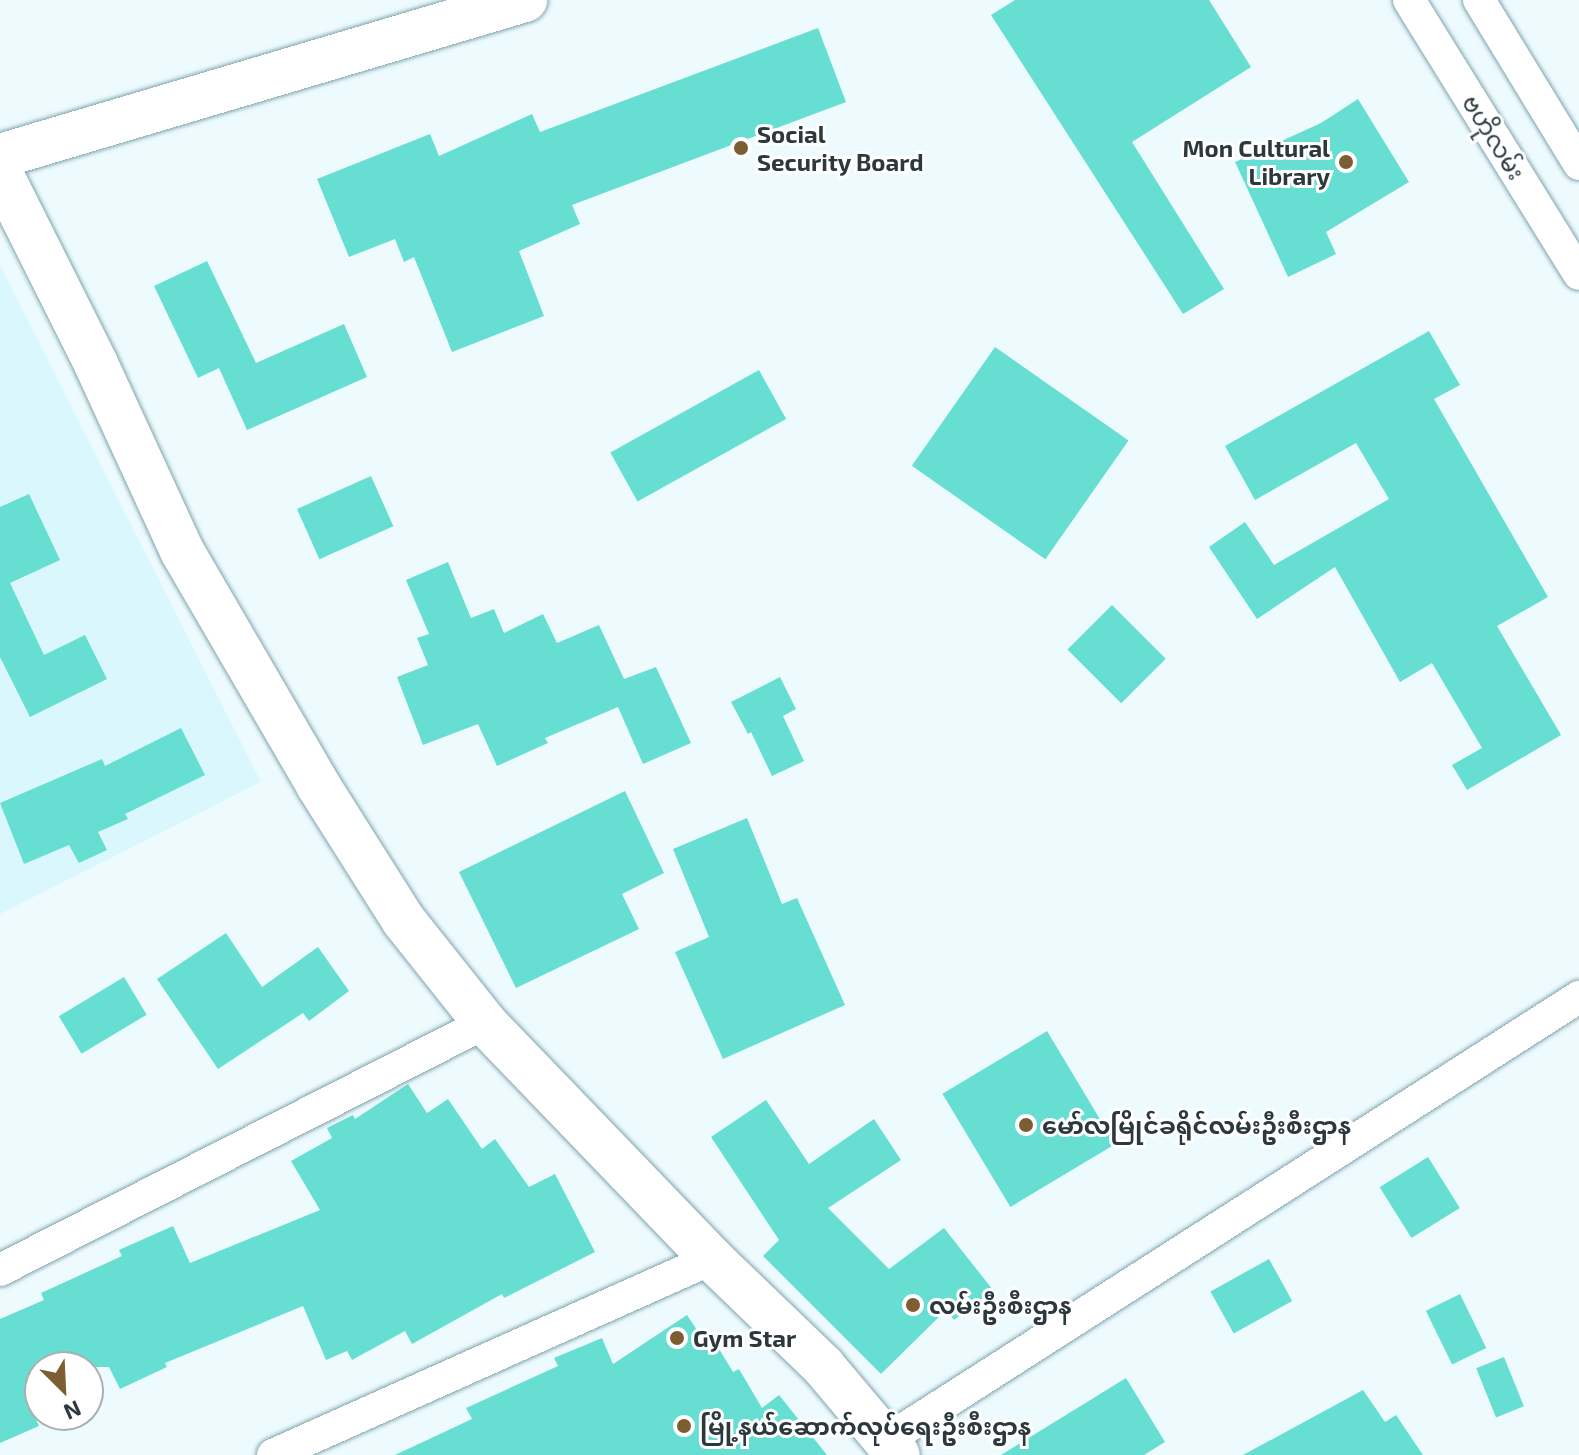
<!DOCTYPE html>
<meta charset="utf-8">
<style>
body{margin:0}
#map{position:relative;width:1579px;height:1455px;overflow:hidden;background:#edfbff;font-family:"Exo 2","Noto Sans Myanmar",sans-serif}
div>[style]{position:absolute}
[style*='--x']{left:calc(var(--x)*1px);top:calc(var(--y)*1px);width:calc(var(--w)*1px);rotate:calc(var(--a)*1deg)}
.built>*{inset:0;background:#dbf7fe}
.building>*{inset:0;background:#66ded2;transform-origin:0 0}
.roads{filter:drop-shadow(0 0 2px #80a4ac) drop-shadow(0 0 2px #80a4ac)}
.street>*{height:32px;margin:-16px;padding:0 16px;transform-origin:16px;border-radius:16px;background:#fff}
.secondary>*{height:44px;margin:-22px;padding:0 22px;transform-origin:22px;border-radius:22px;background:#fff}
.primary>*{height:44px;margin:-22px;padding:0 22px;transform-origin:22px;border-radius:22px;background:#fff}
.dots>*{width:22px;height:22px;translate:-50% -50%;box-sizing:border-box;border:4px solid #fff;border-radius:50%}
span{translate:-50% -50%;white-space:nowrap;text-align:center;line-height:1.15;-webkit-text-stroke:6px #fff;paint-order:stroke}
.poi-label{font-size:24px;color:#2b393d;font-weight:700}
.left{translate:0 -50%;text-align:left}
.right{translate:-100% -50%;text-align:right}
.street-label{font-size:24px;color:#2b393d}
.north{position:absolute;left:24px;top:1351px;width:80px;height:80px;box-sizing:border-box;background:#fff;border:2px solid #aab0b1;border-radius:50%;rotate:156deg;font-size:22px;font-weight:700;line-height:32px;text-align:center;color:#2b393d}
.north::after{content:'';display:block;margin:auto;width:28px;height:36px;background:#7c5e32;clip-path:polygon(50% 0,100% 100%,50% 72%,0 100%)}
</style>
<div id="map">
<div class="built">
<i style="clip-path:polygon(0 265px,261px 782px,0 914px)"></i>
</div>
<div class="building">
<i style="clip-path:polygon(1015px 0,1209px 0,1251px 67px,1132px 142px,1224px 289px,1183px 314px,991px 15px)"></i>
<i style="clip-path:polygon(818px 28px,846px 102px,572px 205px,580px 224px,519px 251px,544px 316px,452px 352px,414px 257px,404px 262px,395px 239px,349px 257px,317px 179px,430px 134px,439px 156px,532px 114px,540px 132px)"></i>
<i style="clip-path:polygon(1358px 99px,1409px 182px,1326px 232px,1336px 254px,1288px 277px,1235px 162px,1321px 123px)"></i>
<i style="clip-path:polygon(207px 261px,256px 363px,344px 324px,367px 377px,247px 430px,219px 368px,198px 378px,154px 286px)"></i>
<i style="clip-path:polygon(1429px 331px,1460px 385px,1434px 399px,1548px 597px,1497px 626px,1561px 735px,1467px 790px,1452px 765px,1482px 748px,1432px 663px,1400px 682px,1335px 567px,1257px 619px,1209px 547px,1245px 522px,1274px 565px,1389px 499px,1356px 443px,1255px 500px,1225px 446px)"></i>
<i style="left:995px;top:347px;width:163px;height:145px;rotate:35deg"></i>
<i style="left:759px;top:370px;width:56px;height:170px;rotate:61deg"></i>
<i style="left:371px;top:476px;width:55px;height:81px;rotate:66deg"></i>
<i style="clip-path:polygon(29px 494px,60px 560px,10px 583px,44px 655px,85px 635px,107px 679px,30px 717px,0 657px,0 507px)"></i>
<i style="clip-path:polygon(448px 562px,471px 618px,494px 609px,504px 633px,543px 614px,557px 643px,599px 625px,624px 679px,656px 667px,691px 743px,643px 764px,618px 707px,545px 738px,548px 743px,497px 766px,478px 724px,423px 745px,397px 677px,428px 665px,417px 638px,429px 634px,406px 580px)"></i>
<i style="left:1112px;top:605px;width:76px;height:63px;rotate:45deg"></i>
<i style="clip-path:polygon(780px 677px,796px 709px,783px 716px,804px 761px,772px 776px,751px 732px,748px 734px,731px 702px)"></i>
<i style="clip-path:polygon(181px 728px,205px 775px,125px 814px,128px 819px,98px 832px,107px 850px,79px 863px,69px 845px,24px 864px,0 803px,102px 759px,105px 766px)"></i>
<i style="clip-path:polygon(625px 791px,664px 873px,622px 894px,639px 929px,516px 988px,459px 872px)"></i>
<i style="clip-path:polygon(747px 818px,782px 904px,797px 898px,845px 1005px,723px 1059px,675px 952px,709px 937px,673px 849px)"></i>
<i style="clip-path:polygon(226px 933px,262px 987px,318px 947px,349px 991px,309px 1021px,303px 1013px,218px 1069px,157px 979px)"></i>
<i style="left:124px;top:977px;width:44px;height:76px;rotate:59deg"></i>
<i style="left:1047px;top:1031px;width:132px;height:122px;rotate:59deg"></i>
<i style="clip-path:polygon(408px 1084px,427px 1113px,448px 1099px,482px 1149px,495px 1139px,529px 1187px,555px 1174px,595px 1252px,504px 1298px,502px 1294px,412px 1344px,405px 1331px,352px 1360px,347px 1351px,326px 1360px,303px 1306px,165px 1363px,167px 1367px,120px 1389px,109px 1367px,40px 1367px,40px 1389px,25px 1396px,39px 1426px,0 1443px,0 1319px,44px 1300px,41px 1293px,122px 1256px,119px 1250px,173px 1226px,190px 1263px,320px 1210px,291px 1161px,332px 1138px,327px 1128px,353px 1115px,355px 1119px)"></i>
<i style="clip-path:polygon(766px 1100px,809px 1164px,874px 1119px,901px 1160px,828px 1208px,889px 1269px,944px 1228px,993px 1290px,954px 1320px,946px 1310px,881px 1374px,763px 1256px,779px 1240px,711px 1137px)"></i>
<i style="left:1428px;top:1157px;width:60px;height:57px;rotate:58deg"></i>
<i style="left:1269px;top:1259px;width:48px;height:67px;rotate:61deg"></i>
<i style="left:1460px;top:1294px;width:60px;height:38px;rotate:64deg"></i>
<i style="clip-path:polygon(687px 1315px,709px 1348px,716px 1344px,733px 1372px,739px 1369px,762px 1408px,779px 1395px,827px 1455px,395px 1455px,472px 1419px,466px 1408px,558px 1366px,554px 1358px,602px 1338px,613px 1364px)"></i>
<i style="left:1504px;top:1357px;width:53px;height:30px;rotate:68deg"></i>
<i style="clip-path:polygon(1126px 1378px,1165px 1442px,1144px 1455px,1001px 1455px)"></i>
<i style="clip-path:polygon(1363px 1390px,1385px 1422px,1396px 1415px,1423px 1455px,1243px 1455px)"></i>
</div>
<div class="roads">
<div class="street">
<i style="--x:1409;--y:0;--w:322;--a:58.2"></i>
<i style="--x:1479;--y:0;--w:192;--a:58.6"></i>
<i style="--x:0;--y:1270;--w:544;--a:-26.99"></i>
<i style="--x:887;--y:1440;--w:822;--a:-32.63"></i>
<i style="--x:273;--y:1455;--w:481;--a:-24.1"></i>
</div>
<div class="secondary">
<i style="--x:0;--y:156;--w:548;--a:-16.55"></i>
</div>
<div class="primary">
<i style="--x:0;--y:172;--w:215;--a:63.4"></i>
<i style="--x:96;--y:364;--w:206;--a:65.3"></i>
<i style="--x:182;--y:551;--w:271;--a:59.8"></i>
<i style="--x:318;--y:785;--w:161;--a:57.7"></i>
<i style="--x:404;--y:921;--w:130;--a:51.5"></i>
<i style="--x:485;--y:1023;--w:327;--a:46.1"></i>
<i style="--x:712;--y:1259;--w:154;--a:43.9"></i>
<i style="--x:823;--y:1366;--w:116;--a:49.9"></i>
</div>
</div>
<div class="dots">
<i style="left:741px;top:148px;background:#7c5e32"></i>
<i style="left:1346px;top:162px;background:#7c5e32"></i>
<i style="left:1026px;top:1125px;background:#7c5e32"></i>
<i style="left:913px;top:1305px;background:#7c5e32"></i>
<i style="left:677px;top:1338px;background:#7c5e32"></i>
<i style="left:684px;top:1426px;background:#7c5e32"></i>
</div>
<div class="poi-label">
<span class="left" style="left:757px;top:148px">Social<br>Security Board</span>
<span class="right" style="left:1330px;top:162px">Mon Cultural<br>Library</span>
<span class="left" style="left:1042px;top:1125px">မော်လမြိုင်ခရိုင်လမ်းဦးစီးဌာန</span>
<span class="left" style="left:929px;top:1305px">လမ်းဦးစီးဌာန</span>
<span class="left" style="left:693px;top:1338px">Gym Star</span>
<span class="left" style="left:700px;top:1426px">မြို့နယ်ဆောက်လုပ်ရေးဦးစီးဌာန</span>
</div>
<div class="street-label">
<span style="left:1494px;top:137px;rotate:58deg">ဗဟိုလမ်း</span>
</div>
<div class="north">N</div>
</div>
